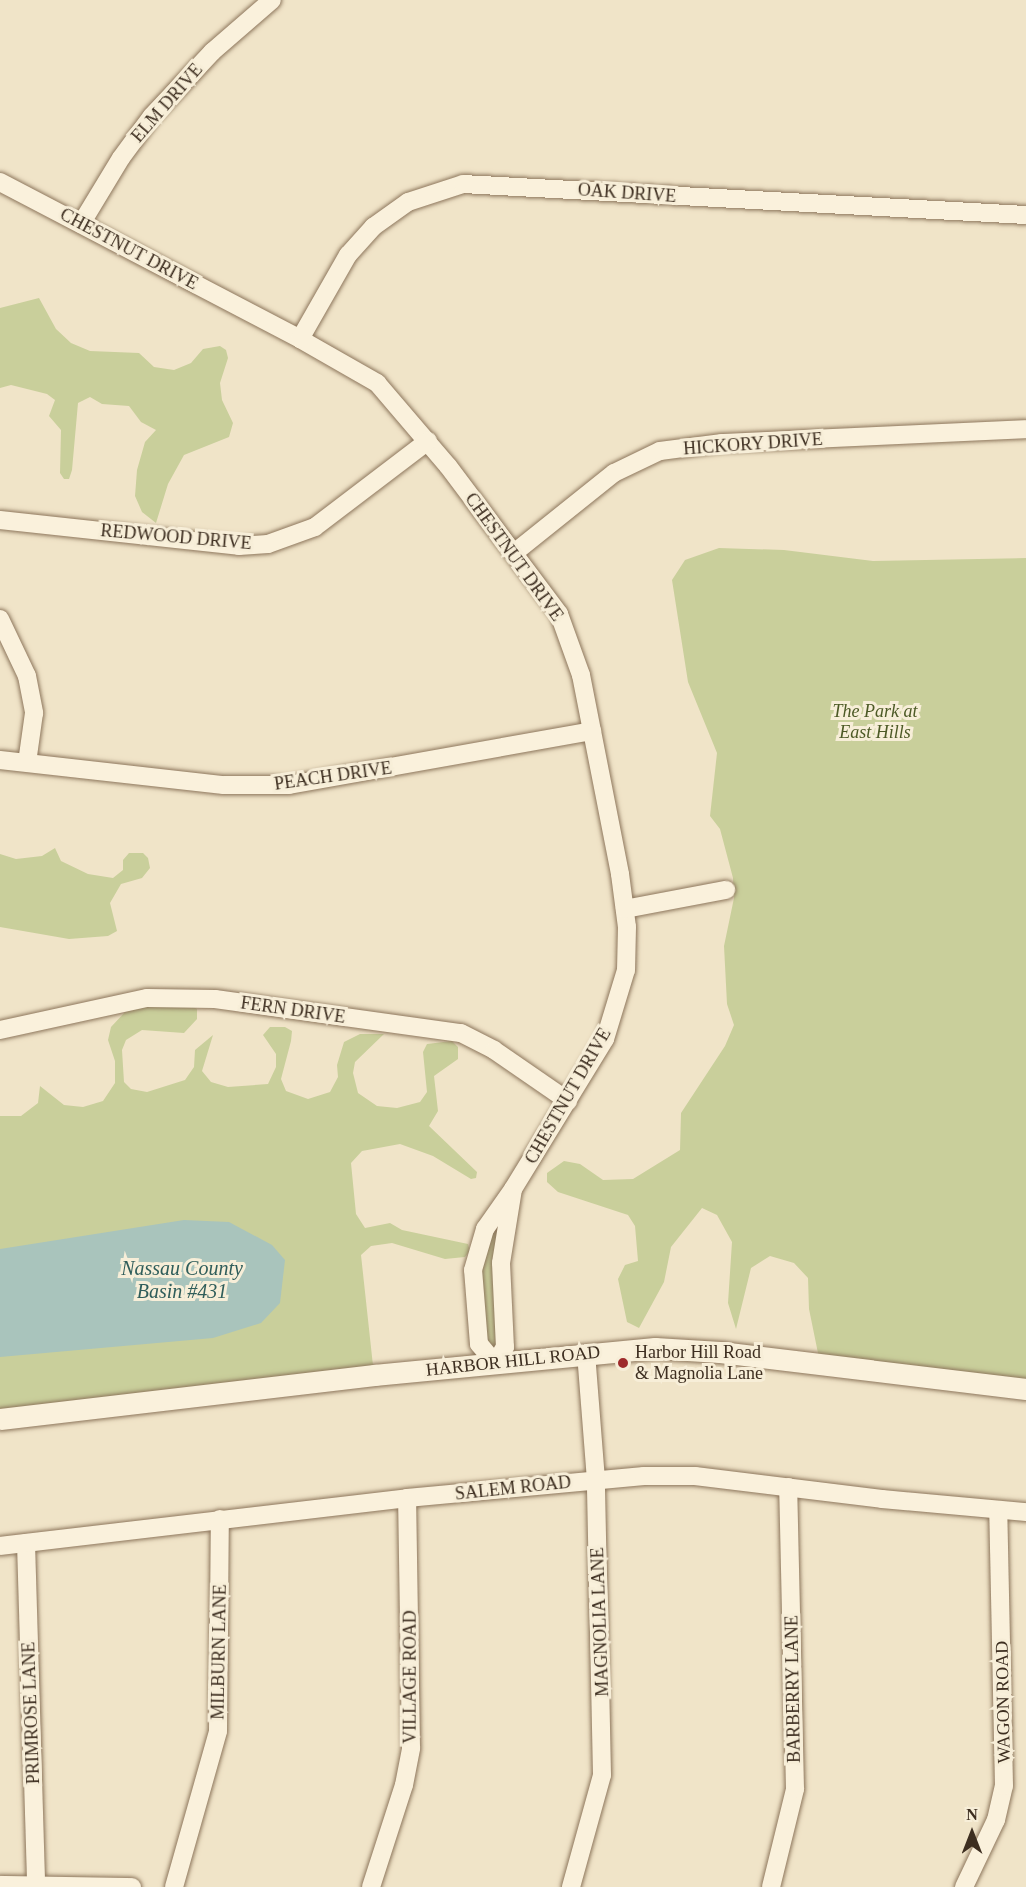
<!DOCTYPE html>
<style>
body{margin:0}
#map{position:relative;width:1026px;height:1887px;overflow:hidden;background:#f0e4c8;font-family:Georgia,serif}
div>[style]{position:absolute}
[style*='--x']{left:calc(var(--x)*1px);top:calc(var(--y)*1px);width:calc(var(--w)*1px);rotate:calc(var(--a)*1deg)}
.green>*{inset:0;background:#c9cf9b}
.water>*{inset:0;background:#a9c4bc}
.roads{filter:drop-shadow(0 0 2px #8d765c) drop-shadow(0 0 2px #8d765c)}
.minor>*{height:18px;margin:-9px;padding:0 9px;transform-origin:9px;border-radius:9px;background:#faf1dc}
.tertiary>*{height:21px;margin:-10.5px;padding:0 10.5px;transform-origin:10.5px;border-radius:10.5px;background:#faf1dc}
.dots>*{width:16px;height:16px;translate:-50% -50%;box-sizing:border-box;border:3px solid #f7eed8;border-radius:50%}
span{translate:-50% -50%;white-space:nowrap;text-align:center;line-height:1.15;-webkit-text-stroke:6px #f7eed8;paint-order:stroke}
.street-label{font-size:18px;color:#3d2e20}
.park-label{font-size:18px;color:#4d5a26;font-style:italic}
.poi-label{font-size:18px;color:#3d2e20}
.left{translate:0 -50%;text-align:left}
.water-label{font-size:20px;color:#2f5d5a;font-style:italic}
.north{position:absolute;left:942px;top:1803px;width:60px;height:60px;-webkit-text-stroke:4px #f7eed8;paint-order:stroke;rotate:0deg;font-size:16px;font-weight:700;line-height:24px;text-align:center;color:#3d2e20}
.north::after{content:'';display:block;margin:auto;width:21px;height:27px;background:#3d2e20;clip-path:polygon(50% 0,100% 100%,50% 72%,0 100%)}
</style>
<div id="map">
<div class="green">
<i style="clip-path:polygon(39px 298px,56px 329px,71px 343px,90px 351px,139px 353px,154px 367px,174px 370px,191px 363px,203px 349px,220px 346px,226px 350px,228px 358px,220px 383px,222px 400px,233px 423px,229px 437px,184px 455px,168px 484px,156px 523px,142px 512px,135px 496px,137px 470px,145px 442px,156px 430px,141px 422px,129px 406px,102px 404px,90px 397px,78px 403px,72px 470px,69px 479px,64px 479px,60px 473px,61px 430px,49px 416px,55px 400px,47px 394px,11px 385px,0 388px,0 308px)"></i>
<i style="clip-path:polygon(719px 548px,784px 550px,873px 561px,1026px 558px,1026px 1389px,820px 1363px,809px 1309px,808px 1278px,794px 1263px,770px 1256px,751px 1268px,736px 1329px,728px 1303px,732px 1242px,717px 1215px,702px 1208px,671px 1247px,664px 1282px,639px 1328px,627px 1322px,618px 1279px,625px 1265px,638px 1261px,635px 1226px,628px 1215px,558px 1192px,547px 1182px,547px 1173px,564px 1161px,580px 1164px,603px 1180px,633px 1179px,680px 1150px,681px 1113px,725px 1046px,734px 1025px,727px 1004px,724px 946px,734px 898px,733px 878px,720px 829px,710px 816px,717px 753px,688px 682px,672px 580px,685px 560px)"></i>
<i style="clip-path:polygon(55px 848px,61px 861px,88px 874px,113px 878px,123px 870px,123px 860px,129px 853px,143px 853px,148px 858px,150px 868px,142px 878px,121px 884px,110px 903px,117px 931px,108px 936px,69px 939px,0 927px,0 854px,16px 859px,42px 856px)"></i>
<i style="clip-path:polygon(150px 1002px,189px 1004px,197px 1009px,197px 1019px,184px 1033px,142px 1030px,126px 1040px,122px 1050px,124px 1082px,131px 1089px,147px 1092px,185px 1080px,194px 1067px,195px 1050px,213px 1035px,202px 1071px,211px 1082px,228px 1087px,268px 1084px,276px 1067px,276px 1054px,263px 1035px,270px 1027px,285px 1027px,292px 1031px,291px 1041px,281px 1079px,286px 1091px,308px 1099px,330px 1092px,338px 1077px,337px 1065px,344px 1042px,360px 1034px,384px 1034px,355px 1062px,353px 1073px,358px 1093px,377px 1106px,397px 1108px,420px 1102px,427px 1092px,423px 1052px,427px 1044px,452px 1041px,458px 1047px,458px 1059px,434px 1076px,438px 1111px,429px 1126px,477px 1172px,476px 1178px,471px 1179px,433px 1156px,400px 1144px,362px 1151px,351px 1163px,356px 1214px,365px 1228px,390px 1223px,402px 1230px,468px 1244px,470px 1251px,465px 1257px,445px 1259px,392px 1243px,371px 1246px,361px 1255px,374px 1375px,0 1418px,0 1116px,21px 1116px,38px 1103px,40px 1086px,64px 1105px,83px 1107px,103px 1101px,115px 1083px,115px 1061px,108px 1040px,111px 1027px,125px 1012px)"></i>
<i style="clip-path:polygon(513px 1189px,495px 1363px,479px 1344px,473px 1270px)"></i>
</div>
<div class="water">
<i style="clip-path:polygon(184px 1220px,229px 1222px,272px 1245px,285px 1260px,280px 1303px,261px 1323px,213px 1338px,0 1357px,0 1249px)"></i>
</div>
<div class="roads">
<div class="minor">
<i style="--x:0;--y:182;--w:339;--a:27.6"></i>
<i style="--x:300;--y:339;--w:89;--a:29.7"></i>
<i style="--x:377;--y:383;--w:109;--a:49.5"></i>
<i style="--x:448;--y:466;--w:185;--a:53.1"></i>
<i style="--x:559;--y:614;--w:65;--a:70.2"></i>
<i style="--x:581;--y:675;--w:203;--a:78.9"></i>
<i style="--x:620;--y:874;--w:53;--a:82.5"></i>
<i style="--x:627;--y:927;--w:43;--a:91.3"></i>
<i style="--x:626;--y:970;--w:72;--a:106.9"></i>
<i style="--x:605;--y:1039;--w:176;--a:121.5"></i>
<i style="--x:81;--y:224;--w:77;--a:-58.8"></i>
<i style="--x:121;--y:158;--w:52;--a:-53.6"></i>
<i style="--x:152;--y:116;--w:88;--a:-46.8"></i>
<i style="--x:212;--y:52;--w:79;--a:-40.9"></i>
<i style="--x:300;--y:339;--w:97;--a:-60.3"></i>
<i style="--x:348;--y:255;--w:38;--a:-48"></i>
<i style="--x:373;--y:227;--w:43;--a:-35.5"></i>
<i style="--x:408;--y:202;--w:58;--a:-18.1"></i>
<i style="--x:463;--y:184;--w:564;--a:3.15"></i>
<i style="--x:0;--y:520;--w:240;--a:6.2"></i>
<i style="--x:239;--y:546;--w:29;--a:-4"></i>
<i style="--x:268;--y:544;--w:50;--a:-19.9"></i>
<i style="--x:315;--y:527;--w:142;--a:-37.3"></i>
<i style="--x:514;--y:553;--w:128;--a:-38.7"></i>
<i style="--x:614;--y:473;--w:51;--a:-25.6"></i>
<i style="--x:660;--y:451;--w:63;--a:-7.4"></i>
<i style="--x:722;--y:443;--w:304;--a:-2.6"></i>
<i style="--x:0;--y:619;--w:63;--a:64.7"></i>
<i style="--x:27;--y:676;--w:38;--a:79"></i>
<i style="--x:34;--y:713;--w:50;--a:98"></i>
<i style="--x:0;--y:760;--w:225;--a:6.4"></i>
<i style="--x:224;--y:785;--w:65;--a:0"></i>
<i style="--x:289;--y:785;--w:308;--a:-10.1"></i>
<i style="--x:625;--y:909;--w:103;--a:-10.7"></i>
<i style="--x:0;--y:1030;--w:150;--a:-12.3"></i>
<i style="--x:147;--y:998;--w:68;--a:0.8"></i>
<i style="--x:215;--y:999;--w:248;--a:7.9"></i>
<i style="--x:461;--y:1033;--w:37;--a:27"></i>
<i style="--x:494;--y:1050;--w:90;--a:34.6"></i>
<i style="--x:513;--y:1189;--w:75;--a:99.2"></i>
<i style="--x:501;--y:1263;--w:84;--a:87.3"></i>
<i style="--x:505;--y:1347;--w:19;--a:122"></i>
<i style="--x:495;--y:1363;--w:25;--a:-130"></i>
<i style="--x:479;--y:1344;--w:74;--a:-94.6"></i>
<i style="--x:473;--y:1270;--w:43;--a:-73.7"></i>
<i style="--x:485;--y:1229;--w:49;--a:-55"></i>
<i style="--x:26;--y:1543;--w:341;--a:88.3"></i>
<i style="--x:0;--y:1546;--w:410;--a:-6.7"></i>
<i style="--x:407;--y:1498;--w:238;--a:-5.3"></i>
<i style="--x:644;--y:1476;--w:51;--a:0"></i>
<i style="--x:695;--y:1476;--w:188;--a:7"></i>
<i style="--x:882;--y:1499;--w:145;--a:5.2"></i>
<i style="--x:0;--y:1885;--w:132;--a:0.9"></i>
<i style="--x:174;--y:1887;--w:162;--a:-74.2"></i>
<i style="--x:218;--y:1731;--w:212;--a:-89.5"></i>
<i style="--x:371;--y:1887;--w:107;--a:-72.1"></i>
<i style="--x:404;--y:1785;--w:38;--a:-79"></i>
<i style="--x:411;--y:1748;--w:250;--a:-90.9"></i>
<i style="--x:571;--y:1887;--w:116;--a:-74.5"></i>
<i style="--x:602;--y:1775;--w:295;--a:-91.2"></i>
<i style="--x:596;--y:1480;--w:126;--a:-94.5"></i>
<i style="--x:771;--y:1887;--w:101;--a:-76.2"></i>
<i style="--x:795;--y:1789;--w:302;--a:-91.3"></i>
<i style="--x:964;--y:1887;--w:74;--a:-64.5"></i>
<i style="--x:996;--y:1820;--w:35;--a:-77"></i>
<i style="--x:1004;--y:1786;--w:276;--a:-91.2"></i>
</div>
<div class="tertiary">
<i style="--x:0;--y:1419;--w:377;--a:-6.7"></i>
<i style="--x:374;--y:1375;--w:282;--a:-5.5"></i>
<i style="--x:655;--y:1348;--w:65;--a:3.5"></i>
<i style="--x:720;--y:1352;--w:308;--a:6.9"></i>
</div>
</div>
<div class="dots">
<i style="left:623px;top:1363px;background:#9e2a2b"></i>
</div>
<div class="street-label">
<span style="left:167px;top:103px;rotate:-49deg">ELM DRIVE</span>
<span style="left:627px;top:193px;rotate:4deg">OAK DRIVE</span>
<span style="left:129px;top:249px;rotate:28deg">CHESTNUT DRIVE</span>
<span style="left:753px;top:444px;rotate:-4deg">HICKORY DRIVE</span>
<span style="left:176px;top:537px;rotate:5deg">REDWOOD DRIVE</span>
<span style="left:514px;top:557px;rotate:54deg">CHESTNUT DRIVE</span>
<span style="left:333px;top:776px;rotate:-8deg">PEACH DRIVE</span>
<span style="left:293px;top:1010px;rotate:8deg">FERN DRIVE</span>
<span style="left:568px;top:1096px;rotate:-60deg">CHESTNUT DRIVE</span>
<span style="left:513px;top:1361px;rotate:-6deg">HARBOR HILL ROAD</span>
<span style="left:513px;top:1488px;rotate:-6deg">SALEM ROAD</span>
<span style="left:600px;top:1622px;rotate:-92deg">MAGNOLIA LANE</span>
<span style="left:219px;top:1652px;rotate:-89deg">MILBURN LANE</span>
<span style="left:410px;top:1677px;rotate:-90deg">VILLAGE ROAD</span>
<span style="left:793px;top:1689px;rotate:-91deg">BARBERRY LANE</span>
<span style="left:1003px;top:1702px;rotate:-91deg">WAGON ROAD</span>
<span style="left:31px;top:1713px;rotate:-92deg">PRIMROSE LANE</span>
</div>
<div class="park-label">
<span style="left:875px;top:722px">The Park at<br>East Hills</span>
</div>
<div class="poi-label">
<span class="left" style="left:635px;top:1363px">Harbor Hill Road<br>&amp; Magnolia Lane</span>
</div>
<div class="water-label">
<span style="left:182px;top:1280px">Nassau County<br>Basin #431</span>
</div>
<div class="north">N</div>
</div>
